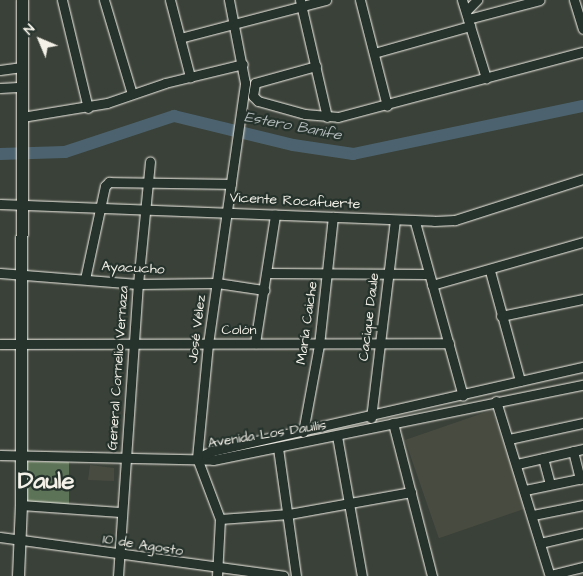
<!DOCTYPE html>
<meta charset="utf-8">
<style>
body{margin:0}
#map{position:relative;width:583px;height:576px;overflow:hidden;background:#3a4138;font-family:"Architects Daughter",sans-serif}
div>[style]{position:absolute}
[style*='--x']{left:calc(var(--x)*1px);top:calc(var(--y)*1px);width:calc(var(--w)*1px);rotate:calc(var(--a)*1deg)}
.built>*{inset:0;background:#484b40;transform-origin:0 0}
.green>*{inset:0;background:#5d7357;transform-origin:0 0}
.river>*{height:12px;margin:-6px;padding:0 6px;transform-origin:6px;border-radius:6px;background:#4c636f}
.roads{filter:drop-shadow(0 0 1px #f4f1e8) drop-shadow(0 0 1px #f4f1e8)}
.minor>*{height:9px;margin:-4.5px;padding:0 4.5px;transform-origin:4.5px;border-radius:4.5px;background:#26332d}
.major>*{height:11px;margin:-5.5px;padding:0 5.5px;transform-origin:5.5px;border-radius:5.5px;background:#26332d}
span{translate:-50% -50%;white-space:nowrap;text-align:center;line-height:1.15;-webkit-text-stroke:4.5px #26332d;paint-order:stroke}
.street-label{font-size:14px;color:#f4f1e8}
.water-label{font-size:15px;color:#b1b8b8;font-style:italic}
.town-label{font-size:24px;color:#f4f1e8;font-weight:700}
.north{position:absolute;left:15px;top:15px;width:50px;height:50px;-webkit-text-stroke:4px #26332d;paint-order:stroke;rotate:315deg;font-size:14px;font-weight:700;line-height:20px;text-align:center;color:#f4f1e8}
.north::after{content:'';display:block;margin:auto;width:18px;height:22px;background:#f4f1e8;clip-path:polygon(50% 0,100% 100%,50% 72%,0 100%)}
</style>
<div id="map">
<div class="built">
<i style="left:492px;top:410px;width:104px;height:92px;rotate:71deg"></i>
<i style="clip-path:polygon(90px 465px,114px 468px,114px 481px,88px 480px)"></i>
</div>
<div class="green">
<i style="left:24px;top:462px;width:45px;height:42px"></i>
</div>
<div class="river">
<i style="--x:0;--y:154;--w:65;--a:-1.8"></i>
<i style="--x:65;--y:152;--w:115;--a:-18.3"></i>
<i style="--x:174;--y:116;--w:122;--a:13.7"></i>
<i style="--x:293;--y:145;--w:61;--a:8.5"></i>
<i style="--x:353;--y:154;--w:235;--a:-11.8"></i>
</div>
<div class="roads">
<div class="minor">
<i style="--x:62;--y:0;--w:111;--a:76.5"></i>
<i style="--x:104;--y:0;--w:98;--a:73.4"></i>
<i style="--x:170;--y:0;--w:80;--a:75.4"></i>
<i style="--x:300;--y:0;--w:120;--a:77"></i>
<i style="--x:360;--y:0;--w:109;--a:75.7"></i>
<i style="--x:462;--y:0;--w:82;--a:72.9"></i>
<i style="--x:574;--y:0;--w:30;--a:73"></i>
<i style="--x:466;--y:11;--w:16;--a:-45"></i>
<i style="--x:468;--y:19;--w:74;--a:-14.8"></i>
<i style="--x:180;--y:38;--w:151;--a:-14.6"></i>
<i style="--x:374;--y:53;--w:100;--a:-15.7"></i>
<i style="--x:316;--y:66;--w:63;--a:164.4"></i>
<i style="--x:255;--y:83;--w:13;--a:99"></i>
<i style="--x:253;--y:96;--w:7;--a:45"></i>
<i style="--x:258;--y:101;--w:49;--a:15.5"></i>
<i style="--x:305;--y:114;--w:33;--a:5"></i>
<i style="--x:338;--y:117;--w:253;--a:-14.9"></i>
<i style="--x:0;--y:70;--w:22;--a:-8"></i>
<i style="--x:0;--y:88;--w:22;--a:-3"></i>
<i style="--x:22;--y:117;--w:86;--a:-9.4"></i>
<i style="--x:107;--y:103;--w:61;--a:-19"></i>
<i style="--x:165;--y:83;--w:80;--a:-13.7"></i>
<i style="--x:0;--y:204;--w:434;--a:2.2"></i>
<i style="--x:434;--y:221;--w:21;--a:-3"></i>
<i style="--x:455;--y:220;--w:134;--a:-17.8"></i>
<i style="--x:415;--y:222;--w:180;--a:74.6"></i>
<i style="--x:490;--y:271;--w:114;--a:74.7"></i>
<i style="--x:0;--y:273;--w:138;--a:4.6"></i>
<i style="--x:138;--y:284;--w:79;--a:-0.7"></i>
<i style="--x:217;--y:283;--w:48;--a:8.5"></i>
<i style="--x:267;--y:273;--w:161;--a:0.4"></i>
<i style="--x:85;--y:279;--w:95;--a:-77.9"></i>
<i style="--x:105;--y:186;--w:6;--a:-45"></i>
<i style="--x:109;--y:182;--w:122;--a:0.9"></i>
<i style="--x:432;--y:285;--w:157;--a:-15.9"></i>
<i style="--x:501;--y:316;--w:84;--a:-11.7"></i>
<i style="--x:255;--y:343;--w:130;--a:-81.1"></i>
<i style="--x:0;--y:344;--w:449;--a:-0.1"></i>
<i style="--x:496;--y:401;--w:183;--a:72.9"></i>
<i style="--x:371;--y:418;--w:199;--a:-83.1"></i>
<i style="--x:393;--y:423;--w:158;--a:75.7"></i>
<i style="--x:303;--y:432;--w:88;--a:-79.6"></i>
<i style="--x:319;--y:345;--w:129;--a:-83.8"></i>
<i style="--x:337;--y:436;--w:142;--a:79.9"></i>
<i style="--x:509;--y:439;--w:76;--a:-12.2"></i>
<i style="--x:278;--y:448;--w:129;--a:82"></i>
<i style="--x:573;--y:451;--w:29;--a:76"></i>
<i style="--x:0;--y:455;--w:213;--a:1.3"></i>
<i style="--x:213;--y:460;--w:378;--a:-11.5"></i>
<i style="--x:197;--y:458;--w:17;--a:-25"></i>
<i style="--x:212;--y:451;--w:380;--a:-12.8"></i>
<i style="--x:543;--y:458;--w:27;--a:75"></i>
<i style="--x:517;--y:464;--w:68;--a:-12.8"></i>
<i style="--x:525;--y:490;--w:59;--a:-11.7"></i>
<i style="--x:21;--y:505;--w:99;--a:4"></i>
<i style="--x:533;--y:515;--w:51;--a:-11.3"></i>
<i style="--x:220;--y:519;--w:69;--a:-4.1"></i>
<i style="--x:289;--y:514;--w:124;--a:-10.2"></i>
<i style="--x:0;--y:537;--w:286;--a:7.8"></i>
<i style="--x:540;--y:543;--w:44;--a:-13.1"></i>
<i style="--x:550;--y:575;--w:34;--a:-14"></i>
<i style="--x:118;--y:576;--w:293;--a:-86.1"></i>
<i style="--x:138;--y:284;--w:123;--a:-84.4"></i>
<i style="--x:217;--y:576;--w:57;--a:-87"></i>
<i style="--x:220;--y:519;--w:65;--a:-110.7"></i>
<i style="--x:197;--y:458;--w:115;--a:-84.5"></i>
<i style="--x:208;--y:344;--w:264;--a:-81.9"></i>
<i style="--x:245;--y:83;--w:85;--a:-100.9"></i>
</div>
<div class="major">
<i style="--x:18;--y:576;--w:71;--a:-87.6"></i>
<i style="--x:21;--y:505;--w:505;--a:-89.89"></i>
</div>
</div>
<div class="street-label">
<span style="left:295px;top:201px;rotate:3deg">Vicente Rocafuerte</span>
<span style="left:133px;top:268px;rotate:3deg">Ayacucho</span>
<span style="left:369px;top:317px;rotate:-83deg">Cacique Daule</span>
<span style="left:307px;top:323px;rotate:-82deg">María Caiche</span>
<span style="left:197px;top:329px;rotate:-83deg">José Vélez</span>
<span style="left:239px;top:330px">Colón</span>
<span style="left:118px;top:368px;rotate:-86deg">General Cornelio Vernaza</span>
<span style="left:267px;top:434px;rotate:-9deg">Avenida Los Dauilis</span>
<span style="left:143px;top:545px;rotate:9deg">10 de Agosto</span>
</div>
<div class="water-label">
<span style="left:293px;top:126px;rotate:11deg">Estero Banife</span>
</div>
<div class="town-label">
<span style="left:46px;top:482px">Daule</span>
</div>
<div class="north">N</div>
</div>
